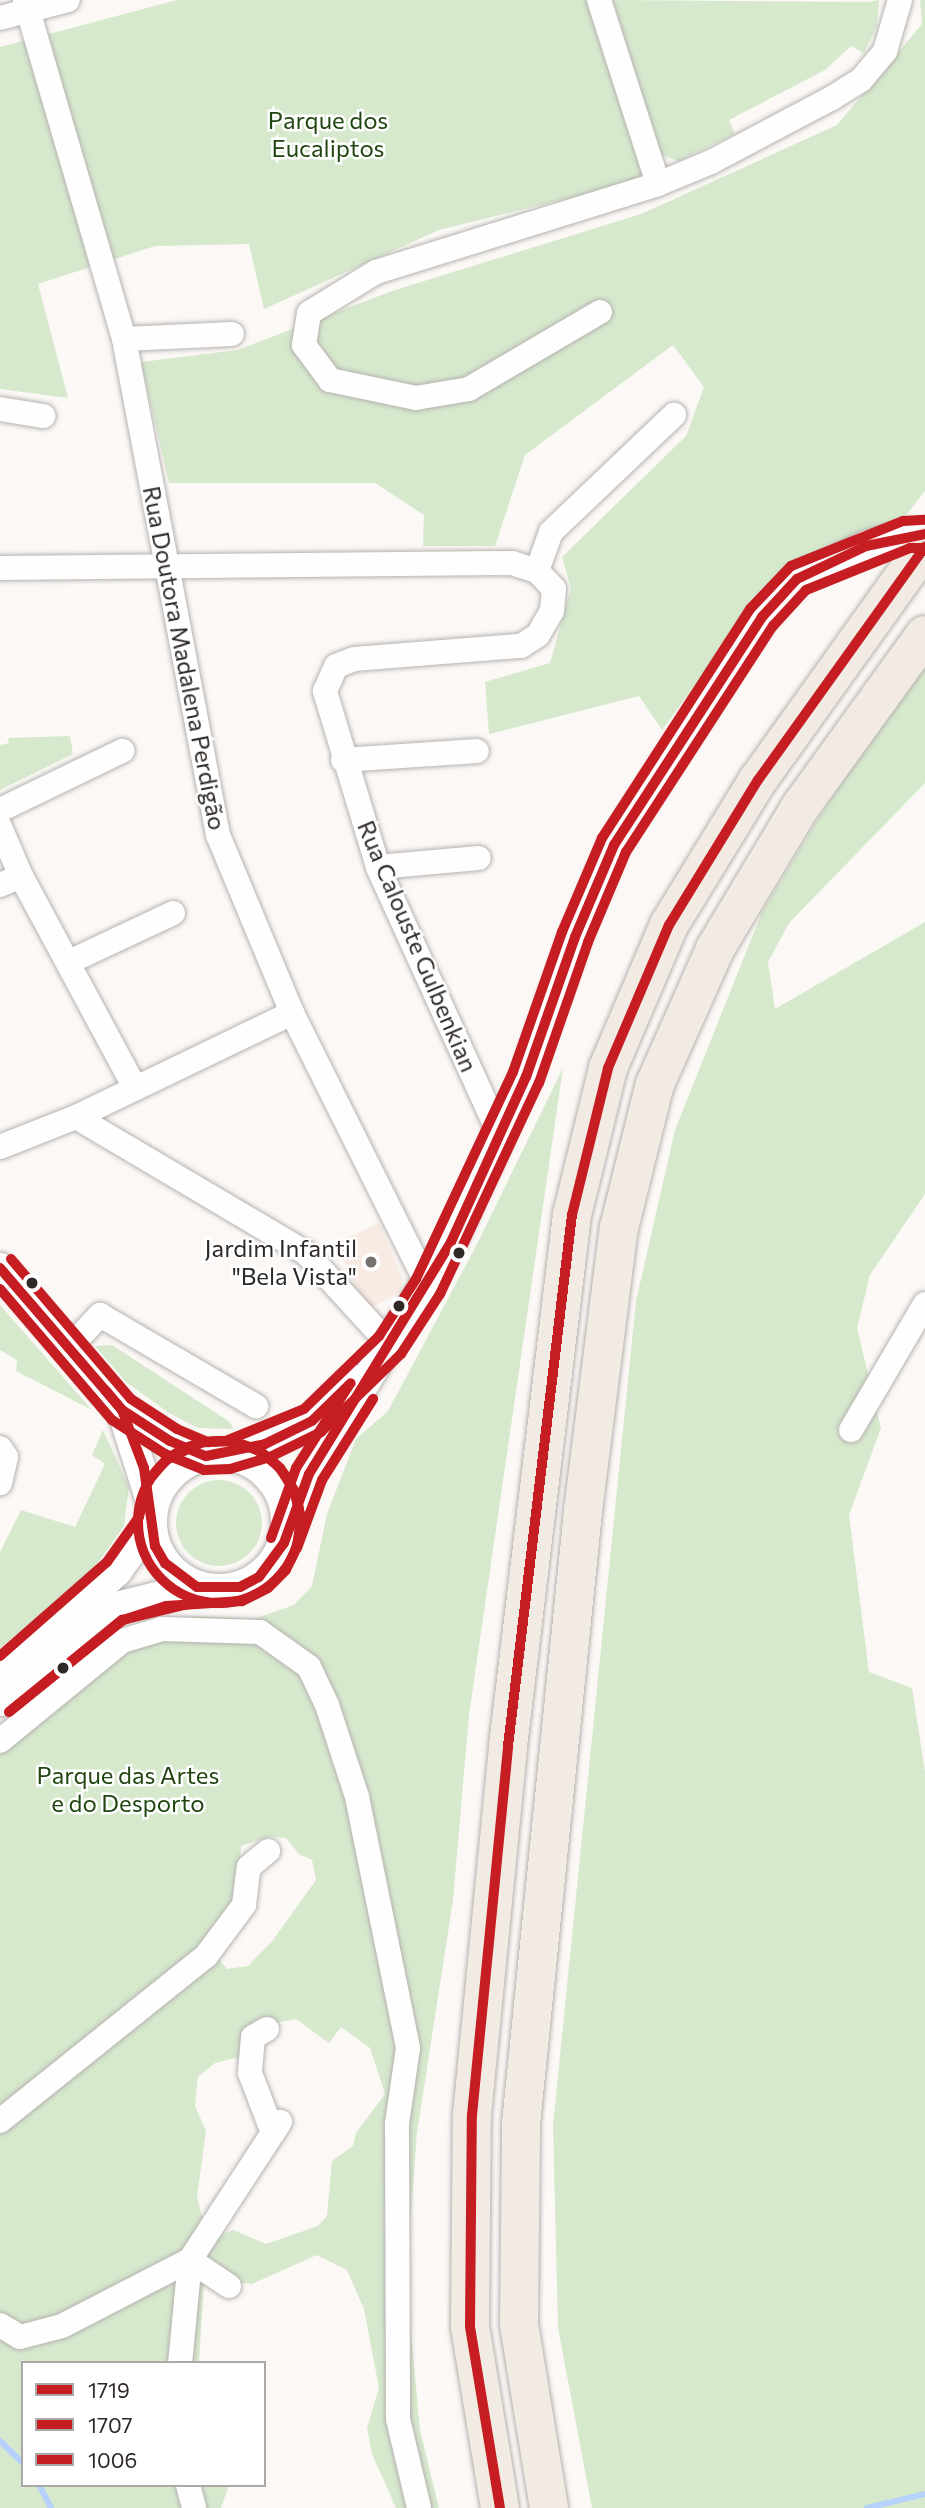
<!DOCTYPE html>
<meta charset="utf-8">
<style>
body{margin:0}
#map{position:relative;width:925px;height:2508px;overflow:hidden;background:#fbf8f5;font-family:Commissioner,sans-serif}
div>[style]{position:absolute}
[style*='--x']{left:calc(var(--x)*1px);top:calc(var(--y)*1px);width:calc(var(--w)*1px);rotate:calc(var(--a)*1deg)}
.built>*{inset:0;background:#f7ebe3}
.green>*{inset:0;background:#d6e9cd}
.round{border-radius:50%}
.stream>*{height:6px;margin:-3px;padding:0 3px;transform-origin:3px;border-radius:3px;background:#b6d1fb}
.roads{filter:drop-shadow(0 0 2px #b6b2b0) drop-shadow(0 0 2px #b6b2b0)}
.minor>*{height:24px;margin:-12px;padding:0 12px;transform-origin:12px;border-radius:12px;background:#fefefe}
.tertiary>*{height:30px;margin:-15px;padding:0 15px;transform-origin:15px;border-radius:15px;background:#fefefe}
.tertiary>.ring{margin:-15px;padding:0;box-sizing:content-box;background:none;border:30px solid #fefefe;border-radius:50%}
.trunk>*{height:38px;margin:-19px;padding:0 19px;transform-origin:19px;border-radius:19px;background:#f2ebe3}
.bus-1>*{height:10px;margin:-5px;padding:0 5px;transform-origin:5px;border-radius:5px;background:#c61d23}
.bus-2>*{height:10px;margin:-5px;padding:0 5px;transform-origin:5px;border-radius:5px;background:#c61d23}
.bus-2>.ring{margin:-5px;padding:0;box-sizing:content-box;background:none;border:10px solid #c61d23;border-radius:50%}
.bus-3>*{height:10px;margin:-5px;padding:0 5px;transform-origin:5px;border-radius:5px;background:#c61d23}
.dots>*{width:19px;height:19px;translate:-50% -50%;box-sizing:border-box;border:4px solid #fff;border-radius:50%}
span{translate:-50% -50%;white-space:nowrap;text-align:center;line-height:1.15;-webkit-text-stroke:5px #fff;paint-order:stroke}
.park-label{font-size:24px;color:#204510}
.street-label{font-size:24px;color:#2e2926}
.poi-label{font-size:24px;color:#2e2926}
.right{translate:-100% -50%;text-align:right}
.legend{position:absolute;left:21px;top:2361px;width:245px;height:126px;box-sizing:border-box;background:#fff;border:2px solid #aba9a8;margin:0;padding:9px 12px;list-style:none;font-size:21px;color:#2e2926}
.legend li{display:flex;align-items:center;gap:14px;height:35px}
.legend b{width:35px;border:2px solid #aba9a8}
</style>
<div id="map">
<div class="built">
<i style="clip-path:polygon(379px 1223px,403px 1279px,400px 1292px,371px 1308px,359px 1296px,336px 1243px)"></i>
</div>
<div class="green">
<i style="clip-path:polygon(177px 0,588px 0,647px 179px,439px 230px,264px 309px,249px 244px,155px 246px,38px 284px,68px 398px,0 389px,0 47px)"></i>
<i style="clip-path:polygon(613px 0,870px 2px,879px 0,877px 26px,864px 53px,851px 46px,825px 70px,729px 120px,735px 134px,678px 161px,660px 154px)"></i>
<i style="clip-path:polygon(920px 0,925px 0,925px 491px,904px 518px,823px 547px,765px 589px,662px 730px,639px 696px,489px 734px,485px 682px,550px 663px,571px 588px,562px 557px,686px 436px,704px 387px,673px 345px,525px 455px,495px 546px,423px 546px,424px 515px,375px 483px,169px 483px,141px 362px,238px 350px,392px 291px,641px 214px,837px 125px,922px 24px)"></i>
<i style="clip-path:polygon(925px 660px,925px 783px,789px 923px,768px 962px,775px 1009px,925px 922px,925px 1194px,870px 1275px,857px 1328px,881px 1428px,849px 1515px,869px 1672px,912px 1688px,925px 1772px,925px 2508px,592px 2508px,558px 2328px,553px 2125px,636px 1301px,675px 1130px,762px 912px,821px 814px)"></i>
<i style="clip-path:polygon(70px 736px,73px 754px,0 790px,0 745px,9px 743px,8px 738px)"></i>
<i style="clip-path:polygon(evenodd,563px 1068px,469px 1715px,453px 1900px,417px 2133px,406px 2279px,420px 2430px,439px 2508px,396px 2508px,372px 2454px,367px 2428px,379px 2388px,364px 2309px,347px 2270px,317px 2255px,252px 2284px,204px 2277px,199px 2363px,23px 2363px,23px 2485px,229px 2485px,221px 2508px,0 2508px,0 1729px,160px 1619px,195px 1616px,254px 1619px,294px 1605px,312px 1586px,327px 1514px,356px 1439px,388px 1411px,475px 1248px,563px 1068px,268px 1837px,286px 1838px,299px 1854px,312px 1860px,316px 1880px,273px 1940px,248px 1966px,227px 1969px,208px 1946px,238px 1894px,241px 1846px,268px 1837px,563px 1068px,296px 2019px,329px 2043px,341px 2027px,370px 2048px,385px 2094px,356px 2133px,353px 2146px,332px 2161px,327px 2216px,318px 2226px,266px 2244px,233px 2230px,221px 2235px,202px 2217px,197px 2197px,206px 2131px,195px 2106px,198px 2077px,215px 2063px,235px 2058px,247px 2061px,275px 2023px,296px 2019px)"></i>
<i style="clip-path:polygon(0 1305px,92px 1410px,16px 1371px,17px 1360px,0 1350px)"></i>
<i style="clip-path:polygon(112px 1345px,230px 1422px,233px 1429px,198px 1428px,169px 1413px,126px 1382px,95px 1346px)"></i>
<i style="clip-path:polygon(103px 1430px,129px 1487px,124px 1526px,90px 1574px,0 1648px,0 1552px,21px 1510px,75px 1527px,105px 1464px,92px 1455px)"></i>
<i class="round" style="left:176px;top:1480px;width:86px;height:86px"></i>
</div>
<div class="stream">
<i style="--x:0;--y:2441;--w:32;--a:44"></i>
<i style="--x:39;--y:2485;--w:26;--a:62"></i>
<i style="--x:867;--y:2508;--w:60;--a:-13.6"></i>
</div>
<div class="roads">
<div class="minor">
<i style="--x:25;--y:0;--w:353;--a:73.7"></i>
<i style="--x:124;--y:339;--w:505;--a:79.27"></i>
<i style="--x:218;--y:835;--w:193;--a:67.4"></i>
<i style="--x:292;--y:1013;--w:305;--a:63.5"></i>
<i style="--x:599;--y:0;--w:193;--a:72.2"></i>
<i style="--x:0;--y:18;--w:70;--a:-14.8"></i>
<i style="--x:600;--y:312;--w:152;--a:149.6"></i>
<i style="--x:469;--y:389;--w:54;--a:170.4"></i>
<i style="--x:416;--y:398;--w:88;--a:-168.2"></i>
<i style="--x:330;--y:380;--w:44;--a:-126.6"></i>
<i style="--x:304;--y:345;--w:32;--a:-81"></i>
<i style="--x:309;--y:313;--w:79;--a:-31.5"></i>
<i style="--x:376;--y:272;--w:295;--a:-17.3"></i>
<i style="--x:658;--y:184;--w:57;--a:-22.5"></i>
<i style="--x:711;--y:162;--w:137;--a:-27.9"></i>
<i style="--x:832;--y:98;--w:34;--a:-32"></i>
<i style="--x:861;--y:80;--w:38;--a:-50"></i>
<i style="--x:885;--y:51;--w:53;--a:-73.6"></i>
<i style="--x:124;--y:339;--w:108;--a:-2.7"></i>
<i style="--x:0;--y:409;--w:44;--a:9.2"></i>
<i style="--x:0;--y:568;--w:512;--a:-0.56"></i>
<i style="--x:512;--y:563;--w:26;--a:18"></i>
<i style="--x:537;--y:571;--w:41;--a:-70.3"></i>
<i style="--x:551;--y:532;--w:170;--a:-43.6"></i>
<i style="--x:343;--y:760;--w:134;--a:-3.8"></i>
<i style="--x:0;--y:810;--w:136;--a:-25.8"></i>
<i style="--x:0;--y:827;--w:53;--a:66.8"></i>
<i style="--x:21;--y:876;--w:241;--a:61.7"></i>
<i style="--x:378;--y:867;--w:101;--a:-5.1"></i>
<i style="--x:0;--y:885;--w:23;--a:-23"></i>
<i style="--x:69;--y:962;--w:115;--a:-25.2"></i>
<i style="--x:76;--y:1117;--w:267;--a:30.6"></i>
<i style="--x:306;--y:1253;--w:125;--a:47.6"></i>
<i style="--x:499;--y:1133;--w:292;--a:-114.5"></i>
<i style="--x:378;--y:867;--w:184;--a:-106.8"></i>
<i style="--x:325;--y:691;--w:27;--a:-66"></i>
<i style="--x:336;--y:666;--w:19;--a:-21"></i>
<i style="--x:354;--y:659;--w:168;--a:-4.5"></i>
<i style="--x:521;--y:646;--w:20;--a:-33"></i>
<i style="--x:538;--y:635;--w:28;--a:-60"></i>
<i style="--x:552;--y:611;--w:22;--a:-85"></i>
<i style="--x:554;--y:589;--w:25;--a:-133"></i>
<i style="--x:0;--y:1147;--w:82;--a:-21.5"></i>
<i style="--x:76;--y:1117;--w:240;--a:-25.7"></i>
<i style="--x:68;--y:1349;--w:47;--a:-46.7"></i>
<i style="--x:100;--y:1315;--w:181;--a:30.3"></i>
<i style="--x:851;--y:1430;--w:146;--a:-59.6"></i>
<i style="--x:0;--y:1448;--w:11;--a:56"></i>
<i style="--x:6;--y:1457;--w:27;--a:103"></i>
<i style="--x:0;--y:1741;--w:158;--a:-39.3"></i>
<i style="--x:122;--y:1641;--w:42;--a:-16.7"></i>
<i style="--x:162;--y:1629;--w:98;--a:1.8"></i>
<i style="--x:260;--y:1632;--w:60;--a:35.5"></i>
<i style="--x:309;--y:1667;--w:42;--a:64.7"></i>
<i style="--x:327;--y:1705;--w:97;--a:71.9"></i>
<i style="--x:357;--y:1797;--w:256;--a:78.5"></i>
<i style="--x:408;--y:2048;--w:76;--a:98.3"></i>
<i style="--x:397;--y:2123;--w:296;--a:89.8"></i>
<i style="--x:398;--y:2419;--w:91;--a:76.7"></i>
<i style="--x:267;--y:2029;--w:16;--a:150"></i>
<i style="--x:253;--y:2037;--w:36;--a:95"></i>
<i style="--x:250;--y:2073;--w:64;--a:69"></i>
<i style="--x:0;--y:2121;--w:264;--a:-38.7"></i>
<i style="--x:206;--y:1956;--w:64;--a:-53.3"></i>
<i style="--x:244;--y:1905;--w:38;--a:-83"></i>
<i style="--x:249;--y:1867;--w:25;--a:-40"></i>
<i style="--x:229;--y:2286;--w:47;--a:-146.3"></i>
<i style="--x:190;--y:2260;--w:165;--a:-56.9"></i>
<i style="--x:0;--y:2325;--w:23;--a:31"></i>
<i style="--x:20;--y:2337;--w:43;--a:-14.7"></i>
<i style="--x:62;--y:2326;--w:144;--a:-27.3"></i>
<i style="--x:190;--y:2260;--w:103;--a:95.5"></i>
<i style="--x:188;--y:2485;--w:24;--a:75"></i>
</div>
<div class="tertiary">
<i style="--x:0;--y:1268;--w:187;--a:49.3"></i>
<i style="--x:122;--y:1410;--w:57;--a:32.9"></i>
<i style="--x:170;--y:1441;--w:39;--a:23"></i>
<i style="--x:122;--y:1410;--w:102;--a:72.3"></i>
<i class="ring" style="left:152px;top:1455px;width:104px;height:104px"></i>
<i style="--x:228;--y:1455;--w:39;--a:-17"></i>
<i style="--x:265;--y:1444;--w:52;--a:-26.1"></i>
<i style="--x:312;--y:1421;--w:59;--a:-43.6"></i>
<i style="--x:284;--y:1543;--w:73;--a:-70.1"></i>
<i style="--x:309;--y:1474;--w:272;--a:-58.5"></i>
<i style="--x:451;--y:1242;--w:181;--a:-65.6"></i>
<i style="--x:526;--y:1077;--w:148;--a:-70.7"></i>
<i style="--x:575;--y:937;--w:100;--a:-67"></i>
<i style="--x:614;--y:845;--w:272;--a:-57"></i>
<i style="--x:762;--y:617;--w:52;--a:-47.4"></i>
<i style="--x:797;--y:579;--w:76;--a:-25.6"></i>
<i style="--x:866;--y:546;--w:44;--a:-15.9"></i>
<i style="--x:908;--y:534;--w:17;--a:0"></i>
<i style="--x:0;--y:1675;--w:157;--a:-41.6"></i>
<i style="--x:117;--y:1571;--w:59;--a:-53.9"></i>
<i style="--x:0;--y:1701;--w:149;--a:-39"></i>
<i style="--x:116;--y:1607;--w:83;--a:-13.9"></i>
</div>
<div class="trunk">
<i style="--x:500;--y:2508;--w:184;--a:-99.4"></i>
<i style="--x:470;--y:2326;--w:211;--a:-89.5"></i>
<i style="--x:472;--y:2115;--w:371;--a:-84.4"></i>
<i style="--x:508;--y:1746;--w:535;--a:-83.13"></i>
<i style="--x:572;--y:1215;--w:151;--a:-76.2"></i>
<i style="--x:608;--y:1068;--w:155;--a:-66.9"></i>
<i style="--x:669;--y:925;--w:170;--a:-58.5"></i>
<i style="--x:758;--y:780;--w:287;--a:-54.4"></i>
<i style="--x:549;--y:2508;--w:186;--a:-99.3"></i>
<i style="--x:519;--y:2324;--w:200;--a:-89.4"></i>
<i style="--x:521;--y:2124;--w:616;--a:-84.22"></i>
<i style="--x:583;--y:1511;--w:285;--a:-82.8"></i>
<i style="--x:619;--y:1228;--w:148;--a:-76"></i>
<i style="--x:655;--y:1084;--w:148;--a:-66"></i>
<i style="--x:715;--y:949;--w:167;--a:-59"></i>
<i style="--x:801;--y:806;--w:211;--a:-54.1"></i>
</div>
</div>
<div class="bus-1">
<i style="--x:0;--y:1268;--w:187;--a:49.3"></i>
<i style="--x:122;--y:1410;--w:62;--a:69.2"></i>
<i style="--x:144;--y:1468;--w:79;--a:82"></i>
<i style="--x:155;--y:1546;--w:20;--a:60"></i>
<i style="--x:165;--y:1563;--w:40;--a:37"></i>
<i style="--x:197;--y:1587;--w:43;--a:0"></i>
<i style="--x:240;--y:1587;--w:21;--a:-28"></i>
<i style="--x:259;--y:1577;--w:42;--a:-53.7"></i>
<i style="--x:284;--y:1543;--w:73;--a:-70.1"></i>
<i style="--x:309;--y:1474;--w:272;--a:-58.5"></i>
<i style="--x:451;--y:1242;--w:181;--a:-65.6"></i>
<i style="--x:526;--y:1077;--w:148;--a:-70.7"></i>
<i style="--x:575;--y:937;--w:100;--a:-67"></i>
<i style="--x:614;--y:845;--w:272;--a:-57"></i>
<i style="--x:762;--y:617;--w:52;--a:-47.4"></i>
<i style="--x:797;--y:579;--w:76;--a:-25.6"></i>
<i style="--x:866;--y:546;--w:60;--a:-11.5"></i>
<i style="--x:106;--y:1391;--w:25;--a:50"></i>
<i style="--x:122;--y:1410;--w:57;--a:32.9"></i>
<i style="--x:170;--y:1441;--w:39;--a:23"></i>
<i style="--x:206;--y:1456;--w:60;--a:-11.5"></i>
<i style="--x:265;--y:1444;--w:52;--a:-26.1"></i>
<i style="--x:312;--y:1421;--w:54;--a:-44.3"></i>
<i style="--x:500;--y:2508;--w:184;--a:-99.4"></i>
<i style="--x:470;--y:2326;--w:211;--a:-89.5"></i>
<i style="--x:472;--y:2115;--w:371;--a:-84.4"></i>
<i style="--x:508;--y:1746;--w:535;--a:-83.13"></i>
<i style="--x:572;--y:1215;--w:151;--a:-76.2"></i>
<i style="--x:608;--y:1068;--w:155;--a:-66.9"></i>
<i style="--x:669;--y:925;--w:170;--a:-58.5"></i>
<i style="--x:758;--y:780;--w:287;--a:-54.4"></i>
</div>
<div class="bus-2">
<i style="--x:0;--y:1289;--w:172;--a:49.5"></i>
<i style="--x:112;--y:1420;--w:63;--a:32.7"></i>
<i style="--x:165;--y:1454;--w:42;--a:22.3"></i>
<i style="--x:204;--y:1470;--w:26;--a:-2"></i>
<i style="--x:230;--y:1469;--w:42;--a:-16.7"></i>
<i style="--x:270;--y:1457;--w:57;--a:-26.1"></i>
<i style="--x:321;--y:1432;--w:112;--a:-44.3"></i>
<i style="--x:401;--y:1354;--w:72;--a:-57"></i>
<i style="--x:440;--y:1294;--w:233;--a:-64.9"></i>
<i style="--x:539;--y:1083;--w:149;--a:-70.8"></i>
<i style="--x:588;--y:942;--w:98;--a:-67.1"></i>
<i style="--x:626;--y:852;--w:270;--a:-57"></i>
<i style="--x:773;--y:626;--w:49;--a:-47.5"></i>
<i style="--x:806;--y:590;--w:112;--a:-22"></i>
<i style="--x:910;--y:548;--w:15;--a:0"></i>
<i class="ring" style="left:138px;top:1441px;width:152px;height:152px"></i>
<i style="--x:297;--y:1548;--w:72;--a:-69.8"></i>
<i style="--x:322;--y:1480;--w:96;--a:-57.8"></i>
<i style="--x:9;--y:1712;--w:146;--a:-39.2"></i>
<i style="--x:122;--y:1620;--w:80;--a:-13.7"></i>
</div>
<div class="bus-3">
<i style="--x:11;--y:1259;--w:184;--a:49.4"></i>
<i style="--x:131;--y:1399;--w:55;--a:33.1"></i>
<i style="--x:177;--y:1429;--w:34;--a:23"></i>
<i style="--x:208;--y:1442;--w:18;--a:-3"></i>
<i style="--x:226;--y:1441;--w:84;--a:-22.3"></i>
<i style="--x:304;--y:1409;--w:105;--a:-44.2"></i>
<i style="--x:379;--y:1336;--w:68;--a:-57"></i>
<i style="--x:416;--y:1279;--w:229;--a:-64.9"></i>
<i style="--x:513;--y:1072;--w:148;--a:-70.7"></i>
<i style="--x:562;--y:932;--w:102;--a:-66.9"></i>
<i style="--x:602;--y:838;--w:273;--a:-57.1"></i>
<i style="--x:750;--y:609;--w:59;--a:-46.4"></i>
<i style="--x:791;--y:566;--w:121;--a:-21.9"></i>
<i style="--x:903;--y:521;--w:22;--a:-3"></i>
<i style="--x:271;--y:1538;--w:74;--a:-70.3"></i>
<i style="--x:296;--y:1468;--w:98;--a:-57.4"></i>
<i style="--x:0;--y:1656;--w:142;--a:-41.3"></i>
<i style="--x:107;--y:1562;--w:55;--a:-54.6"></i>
<i style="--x:139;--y:1517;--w:36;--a:-77"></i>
<i style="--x:147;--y:1482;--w:29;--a:-49"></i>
<i style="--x:166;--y:1460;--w:40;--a:-26.6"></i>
<i style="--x:202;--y:1442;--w:29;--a:-2"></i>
<i style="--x:231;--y:1441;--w:31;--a:19"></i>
<i style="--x:260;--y:1451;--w:26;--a:40"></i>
<i style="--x:280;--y:1468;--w:26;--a:58"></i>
<i style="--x:294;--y:1490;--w:30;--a:76"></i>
<i style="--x:301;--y:1519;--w:28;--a:98"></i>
<i style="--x:297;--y:1547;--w:25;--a:116"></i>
<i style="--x:286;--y:1570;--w:25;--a:135"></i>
<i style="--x:268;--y:1588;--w:29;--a:153"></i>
<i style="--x:242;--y:1601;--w:76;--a:176.2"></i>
<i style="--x:166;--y:1606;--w:45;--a:162"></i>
<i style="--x:123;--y:1620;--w:146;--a:141.1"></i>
</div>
<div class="dots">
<i style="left:459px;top:1253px;background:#2e2926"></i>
<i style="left:371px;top:1262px;background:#76716e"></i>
<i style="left:32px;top:1283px;background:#2e2926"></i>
<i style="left:399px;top:1306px;background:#2e2926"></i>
<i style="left:63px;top:1668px;background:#2e2926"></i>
</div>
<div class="park-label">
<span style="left:328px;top:134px">Parque dos<br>Eucaliptos</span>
<span style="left:128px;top:1789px">Parque das Artes<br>e do Desporto</span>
</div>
<div class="street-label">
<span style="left:185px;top:658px;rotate:79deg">Rua Doutora Madalena Perdigão</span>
<span style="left:418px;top:946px;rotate:67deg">Rua Calouste Gulbenkian</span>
</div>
<div class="poi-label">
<span class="right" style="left:357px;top:1262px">Jardim Infantil<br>"Bela Vista"</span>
</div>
<ul class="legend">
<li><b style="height:9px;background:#c61d23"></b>1719</li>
<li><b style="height:9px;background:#c61d23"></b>1707</li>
<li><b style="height:9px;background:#c61d23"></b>1006</li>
</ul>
</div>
